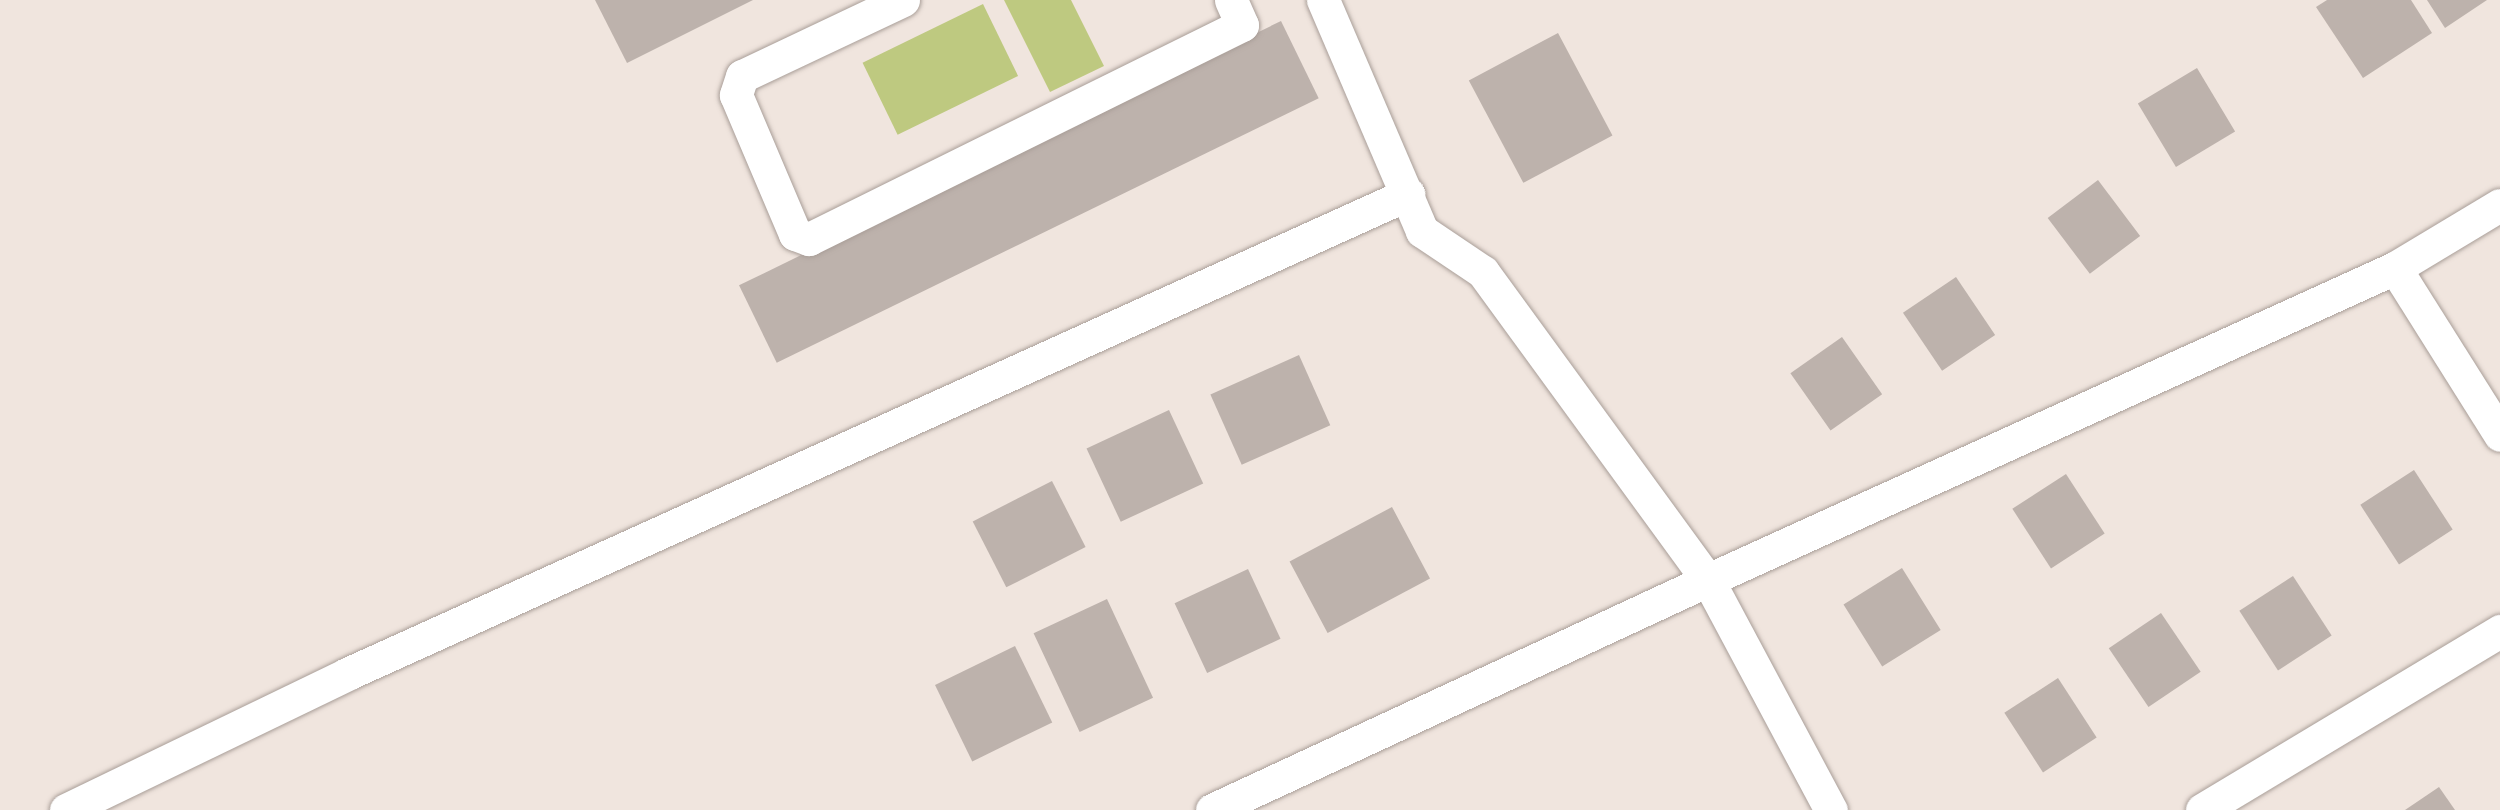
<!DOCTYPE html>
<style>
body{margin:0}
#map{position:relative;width:2500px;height:810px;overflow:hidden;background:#f0e5de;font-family:"DM Sans",sans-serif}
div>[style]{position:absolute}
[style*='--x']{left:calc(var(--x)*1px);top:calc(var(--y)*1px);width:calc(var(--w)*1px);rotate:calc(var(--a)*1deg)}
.green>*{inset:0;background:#bec980;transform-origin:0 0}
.building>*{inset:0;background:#bdb2ac;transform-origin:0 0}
.roads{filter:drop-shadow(0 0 2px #a99e98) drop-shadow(0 0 2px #a99e98)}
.minor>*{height:33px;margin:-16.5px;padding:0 16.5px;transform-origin:16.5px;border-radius:16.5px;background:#fff}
span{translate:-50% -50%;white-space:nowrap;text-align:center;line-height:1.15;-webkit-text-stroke:4.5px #f0e5de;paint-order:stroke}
</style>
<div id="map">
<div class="green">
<i style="clip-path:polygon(1004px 0,1071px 0,1104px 66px,1050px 92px)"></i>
<i style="left:983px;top:4px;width:80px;height:134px;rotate:64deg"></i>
</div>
<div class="building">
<i style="clip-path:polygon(595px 0,753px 0,627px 63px)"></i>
<i style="clip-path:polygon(2327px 0,2411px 0,2432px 33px,2363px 78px,2316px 7px)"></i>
<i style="clip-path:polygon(2427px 0,2487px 0,2445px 28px)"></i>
<i style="left:1281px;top:21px;width:86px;height:603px;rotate:64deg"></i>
<i style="left:1558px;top:33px;width:116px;height:101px;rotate:62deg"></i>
<i style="left:2197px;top:68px;width:74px;height:69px;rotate:59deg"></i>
<i style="left:2098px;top:180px;width:70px;height:63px;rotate:53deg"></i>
<i style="left:1956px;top:277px;width:70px;height:64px;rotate:56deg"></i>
<i style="left:1842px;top:337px;width:70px;height:63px;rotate:55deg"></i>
<i style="left:1299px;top:355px;width:77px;height:97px;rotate:66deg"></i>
<i style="left:1169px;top:410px;width:81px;height:91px;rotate:65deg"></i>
<i style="left:2414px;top:470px;width:71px;height:64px;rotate:57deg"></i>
<i style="left:2066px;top:474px;width:71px;height:64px;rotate:57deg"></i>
<i style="left:1052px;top:481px;width:74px;height:89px;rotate:63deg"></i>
<i style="left:1392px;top:507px;width:81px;height:116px;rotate:62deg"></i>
<i style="left:1902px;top:568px;width:73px;height:69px;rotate:58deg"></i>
<i style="left:1248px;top:569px;width:77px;height:81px;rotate:65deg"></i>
<i style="left:2293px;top:576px;width:71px;height:64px;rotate:57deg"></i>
<i style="left:1107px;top:599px;width:109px;height:81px;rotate:65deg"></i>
<i style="left:2161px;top:613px;width:71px;height:63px;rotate:56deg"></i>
<i style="left:1015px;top:646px;width:85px;height:89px;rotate:64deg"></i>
<i style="left:2058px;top:678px;width:71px;height:64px;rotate:57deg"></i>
<i style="clip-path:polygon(2439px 787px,2455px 810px,2405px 810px)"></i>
</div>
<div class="roads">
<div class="minor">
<i style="--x:903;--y:0;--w:178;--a:154.7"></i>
<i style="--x:742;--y:76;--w:20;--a:108"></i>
<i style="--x:736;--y:95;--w:151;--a:67"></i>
<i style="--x:795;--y:234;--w:15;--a:20"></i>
<i style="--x:809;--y:239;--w:483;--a:-26.3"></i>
<i style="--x:1242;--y:25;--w:27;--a:-114"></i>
<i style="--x:1323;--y:0;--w:251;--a:66.8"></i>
<i style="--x:1422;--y:231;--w:73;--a:33.9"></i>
<i style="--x:1483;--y:272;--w:381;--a:53.9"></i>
<i style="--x:1708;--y:580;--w:261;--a:61.9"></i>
<i style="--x:2395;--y:268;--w:197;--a:57.8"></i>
<i style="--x:66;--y:810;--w:312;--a:-25.8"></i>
<i style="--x:347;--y:674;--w:1165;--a:-24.34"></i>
<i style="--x:1212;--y:810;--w:547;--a:-24.88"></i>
<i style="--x:1708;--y:580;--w:755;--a:-24.43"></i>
<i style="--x:2395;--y:268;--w:122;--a:-31"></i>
<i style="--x:2202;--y:810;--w:348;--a:-31"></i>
</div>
</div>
</div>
